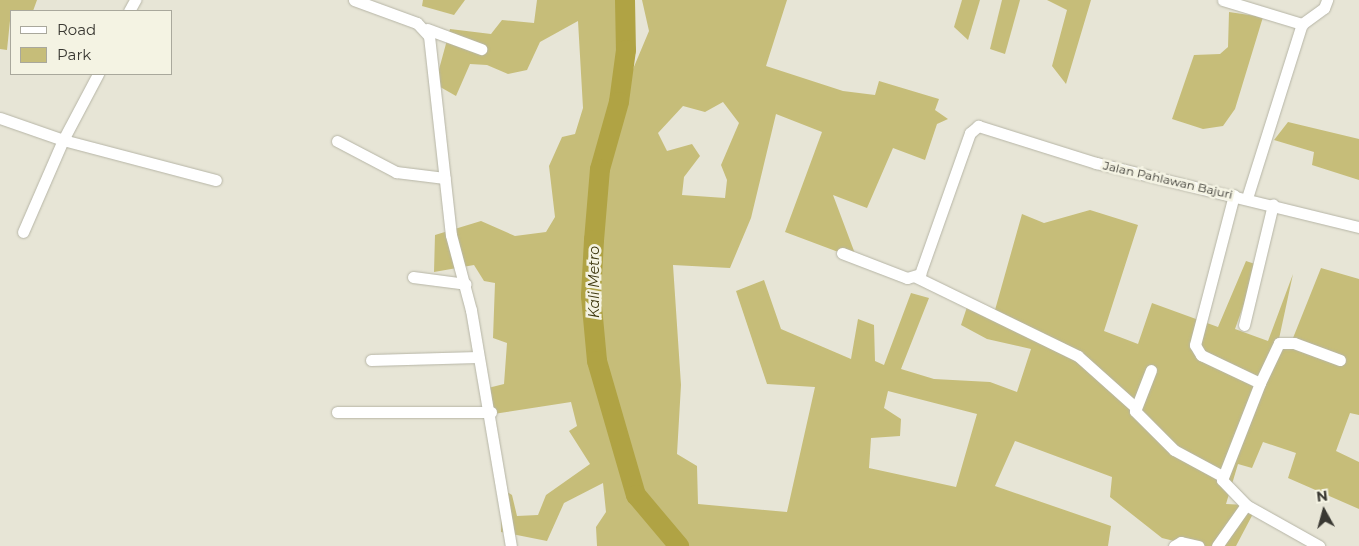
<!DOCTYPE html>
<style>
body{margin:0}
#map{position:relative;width:1359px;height:546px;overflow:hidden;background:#e7e5d6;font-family:Montserrat,sans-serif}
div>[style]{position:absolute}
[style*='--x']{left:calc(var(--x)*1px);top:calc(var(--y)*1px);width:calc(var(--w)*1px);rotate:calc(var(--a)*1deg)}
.green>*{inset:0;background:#c6bd79}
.river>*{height:20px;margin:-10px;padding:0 10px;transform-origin:10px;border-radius:10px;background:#b0a344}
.roads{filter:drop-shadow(0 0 1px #b6b5a6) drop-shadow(0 0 1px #b6b5a6)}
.street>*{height:11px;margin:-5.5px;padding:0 5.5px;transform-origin:5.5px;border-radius:5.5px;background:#fff}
span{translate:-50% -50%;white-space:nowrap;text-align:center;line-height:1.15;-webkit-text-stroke:5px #f4f3e3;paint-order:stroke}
.street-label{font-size:12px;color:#393832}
.water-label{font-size:14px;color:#3d370e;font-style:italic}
.legend{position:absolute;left:10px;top:10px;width:162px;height:65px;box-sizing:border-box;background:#f4f3e3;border:1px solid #a9a89c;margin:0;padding:6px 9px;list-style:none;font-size:15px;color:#393832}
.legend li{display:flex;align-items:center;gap:10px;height:25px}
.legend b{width:25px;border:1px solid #a9a89c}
.north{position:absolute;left:1299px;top:486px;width:50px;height:50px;-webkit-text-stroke:4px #f4f3e3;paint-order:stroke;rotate:353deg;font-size:14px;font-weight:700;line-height:20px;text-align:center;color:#393832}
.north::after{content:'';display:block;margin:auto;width:18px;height:22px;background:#393832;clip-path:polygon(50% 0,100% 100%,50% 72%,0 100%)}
</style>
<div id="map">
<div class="green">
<i style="clip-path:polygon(0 0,37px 0,33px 11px,11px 11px,7px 50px,0 49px)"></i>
<i style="clip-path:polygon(423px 0,465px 0,454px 15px,422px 6px)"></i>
<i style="clip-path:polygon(evenodd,537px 0,625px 0,620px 100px,649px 31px,642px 0,787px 0,766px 66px,843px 91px,875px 95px,879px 81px,939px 99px,935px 110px,948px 119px,937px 124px,925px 160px,893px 148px,867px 208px,833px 195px,857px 259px,785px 232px,822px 132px,776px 114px,751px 218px,730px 268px,673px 265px,681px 385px,677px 454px,697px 466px,698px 504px,787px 512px,815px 387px,767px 384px,736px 291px,764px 280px,781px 329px,851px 359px,858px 319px,874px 325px,875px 361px,884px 365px,911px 293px,929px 298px,901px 369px,934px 379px,990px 382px,1017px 392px,1031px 349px,987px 339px,961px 325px,968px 304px,995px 310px,1022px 214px,1044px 223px,1090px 210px,1138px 225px,1104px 331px,1138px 344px,1152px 303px,1218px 327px,1246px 261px,1258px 265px,1235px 329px,1268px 341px,1293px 274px,1277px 348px,1289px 348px,1321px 268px,1359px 279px,1359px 415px,1350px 413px,1336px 451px,1359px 462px,1359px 509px,1288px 478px,1296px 453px,1263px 442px,1252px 468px,1238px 464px,1226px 504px,1246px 505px,1255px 510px,1236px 546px,1194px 546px,1162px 538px,1110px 497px,1112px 477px,1015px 441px,995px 486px,1111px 526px,1108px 546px,597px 546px,596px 527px,606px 512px,603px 483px,564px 503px,547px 541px,501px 532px,502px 489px,512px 495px,517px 516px,538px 515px,546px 495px,590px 464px,569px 431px,577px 426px,571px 402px,487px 415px,484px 389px,504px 384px,507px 343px,493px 338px,495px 283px,484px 281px,474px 265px,434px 272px,435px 235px,481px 221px,515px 236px,546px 232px,555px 217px,549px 166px,562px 137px,575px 134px,583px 108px,578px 21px,540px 42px,527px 70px,508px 74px,487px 65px,470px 64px,456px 96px,435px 84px,450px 29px,491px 34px,502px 20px,534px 23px,537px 0,723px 102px,739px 123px,721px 165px,727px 180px,725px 198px,682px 195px,684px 177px,700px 156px,692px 144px,667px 151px,658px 133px,683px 106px,705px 112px,723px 102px,537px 0,888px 391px,977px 414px,956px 487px,869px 468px,871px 438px,900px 436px,901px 419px,884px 408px,888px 391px)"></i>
<i style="clip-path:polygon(962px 0,980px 0,968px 40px,954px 27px)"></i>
<i style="clip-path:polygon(1002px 0,1020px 0,1005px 54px,990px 49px)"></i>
<i style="clip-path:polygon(1047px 0,1091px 0,1066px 84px,1052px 66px,1067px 10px)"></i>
<i style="clip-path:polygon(1229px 12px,1263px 17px,1235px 109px,1223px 126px,1203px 129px,1172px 119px,1194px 55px,1220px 54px,1228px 47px)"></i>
<i style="clip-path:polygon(1288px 122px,1359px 139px,1359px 180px,1312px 165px,1314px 152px,1274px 140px)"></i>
</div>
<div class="river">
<i style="--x:625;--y:0;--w:50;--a:88.9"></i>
<i style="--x:626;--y:50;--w:52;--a:97.7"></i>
<i style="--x:619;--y:102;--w:70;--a:105.8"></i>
<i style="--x:600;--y:169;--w:71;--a:94.8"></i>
<i style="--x:594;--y:240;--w:56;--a:93.1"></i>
<i style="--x:591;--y:296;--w:65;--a:84.7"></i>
<i style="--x:597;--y:361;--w:140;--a:73.8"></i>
<i style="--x:636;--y:495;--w:67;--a:49.9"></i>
</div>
<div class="roads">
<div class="street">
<i style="--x:354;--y:0;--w:67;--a:20.1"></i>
<i style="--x:417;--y:23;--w:18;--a:47"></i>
<i style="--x:429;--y:36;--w:200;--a:83.7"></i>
<i style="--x:451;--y:235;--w:78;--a:75.1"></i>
<i style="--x:471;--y:310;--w:239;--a:80.4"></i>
<i style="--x:1223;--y:0;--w:83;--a:16.9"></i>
<i style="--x:129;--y:11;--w:13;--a:-61"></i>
<i style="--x:427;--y:29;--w:58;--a:20.3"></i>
<i style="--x:0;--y:118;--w:67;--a:19.2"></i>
<i style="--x:63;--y:140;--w:75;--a:-62.1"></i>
<i style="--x:337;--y:141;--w:67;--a:27.7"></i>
<i style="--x:396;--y:172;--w:49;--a:7"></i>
<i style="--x:1234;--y:195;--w:155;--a:104.6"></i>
<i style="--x:1195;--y:345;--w:12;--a:59"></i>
<i style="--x:1201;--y:355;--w:65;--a:25.4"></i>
<i style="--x:1260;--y:383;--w:104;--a:111.4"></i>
<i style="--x:1222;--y:480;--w:35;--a:46"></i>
<i style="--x:1246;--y:505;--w:84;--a:29.3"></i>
<i style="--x:1247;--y:198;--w:182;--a:-72.5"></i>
<i style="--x:1302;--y:24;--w:27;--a:-36"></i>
<i style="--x:1324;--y:8;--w:9;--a:-69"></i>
<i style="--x:23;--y:232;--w:100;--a:-66.5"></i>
<i style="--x:63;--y:140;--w:158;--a:14.7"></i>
<i style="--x:842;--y:253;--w:70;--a:21"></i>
<i style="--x:907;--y:278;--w:14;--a:-17"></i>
<i style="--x:920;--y:274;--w:150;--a:-70.5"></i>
<i style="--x:970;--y:133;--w:11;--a:-41"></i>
<i style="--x:978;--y:126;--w:124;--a:17.4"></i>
<i style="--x:1096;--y:163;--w:271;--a:13.7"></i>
<i style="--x:413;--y:277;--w:53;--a:7.5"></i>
<i style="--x:916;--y:277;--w:180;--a:26"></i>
<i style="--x:1078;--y:356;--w:75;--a:41.8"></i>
<i style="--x:1244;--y:325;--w:124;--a:-76.5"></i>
<i style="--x:371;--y:360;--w:107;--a:-1.6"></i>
<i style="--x:1151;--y:370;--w:44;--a:111.3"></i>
<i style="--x:1135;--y:411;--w:55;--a:45"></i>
<i style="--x:1174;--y:450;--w:55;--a:28.4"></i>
<i style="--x:1260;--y:383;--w:44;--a:-64.6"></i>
<i style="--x:1279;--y:343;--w:15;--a:0"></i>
<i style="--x:1294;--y:343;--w:49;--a:20.3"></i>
<i style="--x:337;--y:412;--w:154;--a:0"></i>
<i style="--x:1174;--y:546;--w:8;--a:-30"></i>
<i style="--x:1181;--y:542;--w:18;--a:13"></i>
<i style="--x:1217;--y:546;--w:50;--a:-54.7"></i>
</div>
</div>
<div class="street-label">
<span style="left:1168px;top:180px;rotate:13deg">Jalan Pahlawan Bajuri</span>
</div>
<div class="water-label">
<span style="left:594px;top:282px;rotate:-90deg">Kali Metro</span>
</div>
<ul class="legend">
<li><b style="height:6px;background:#fff"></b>Road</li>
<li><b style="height:14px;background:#c6bd79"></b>Park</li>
</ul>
<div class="north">N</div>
</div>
